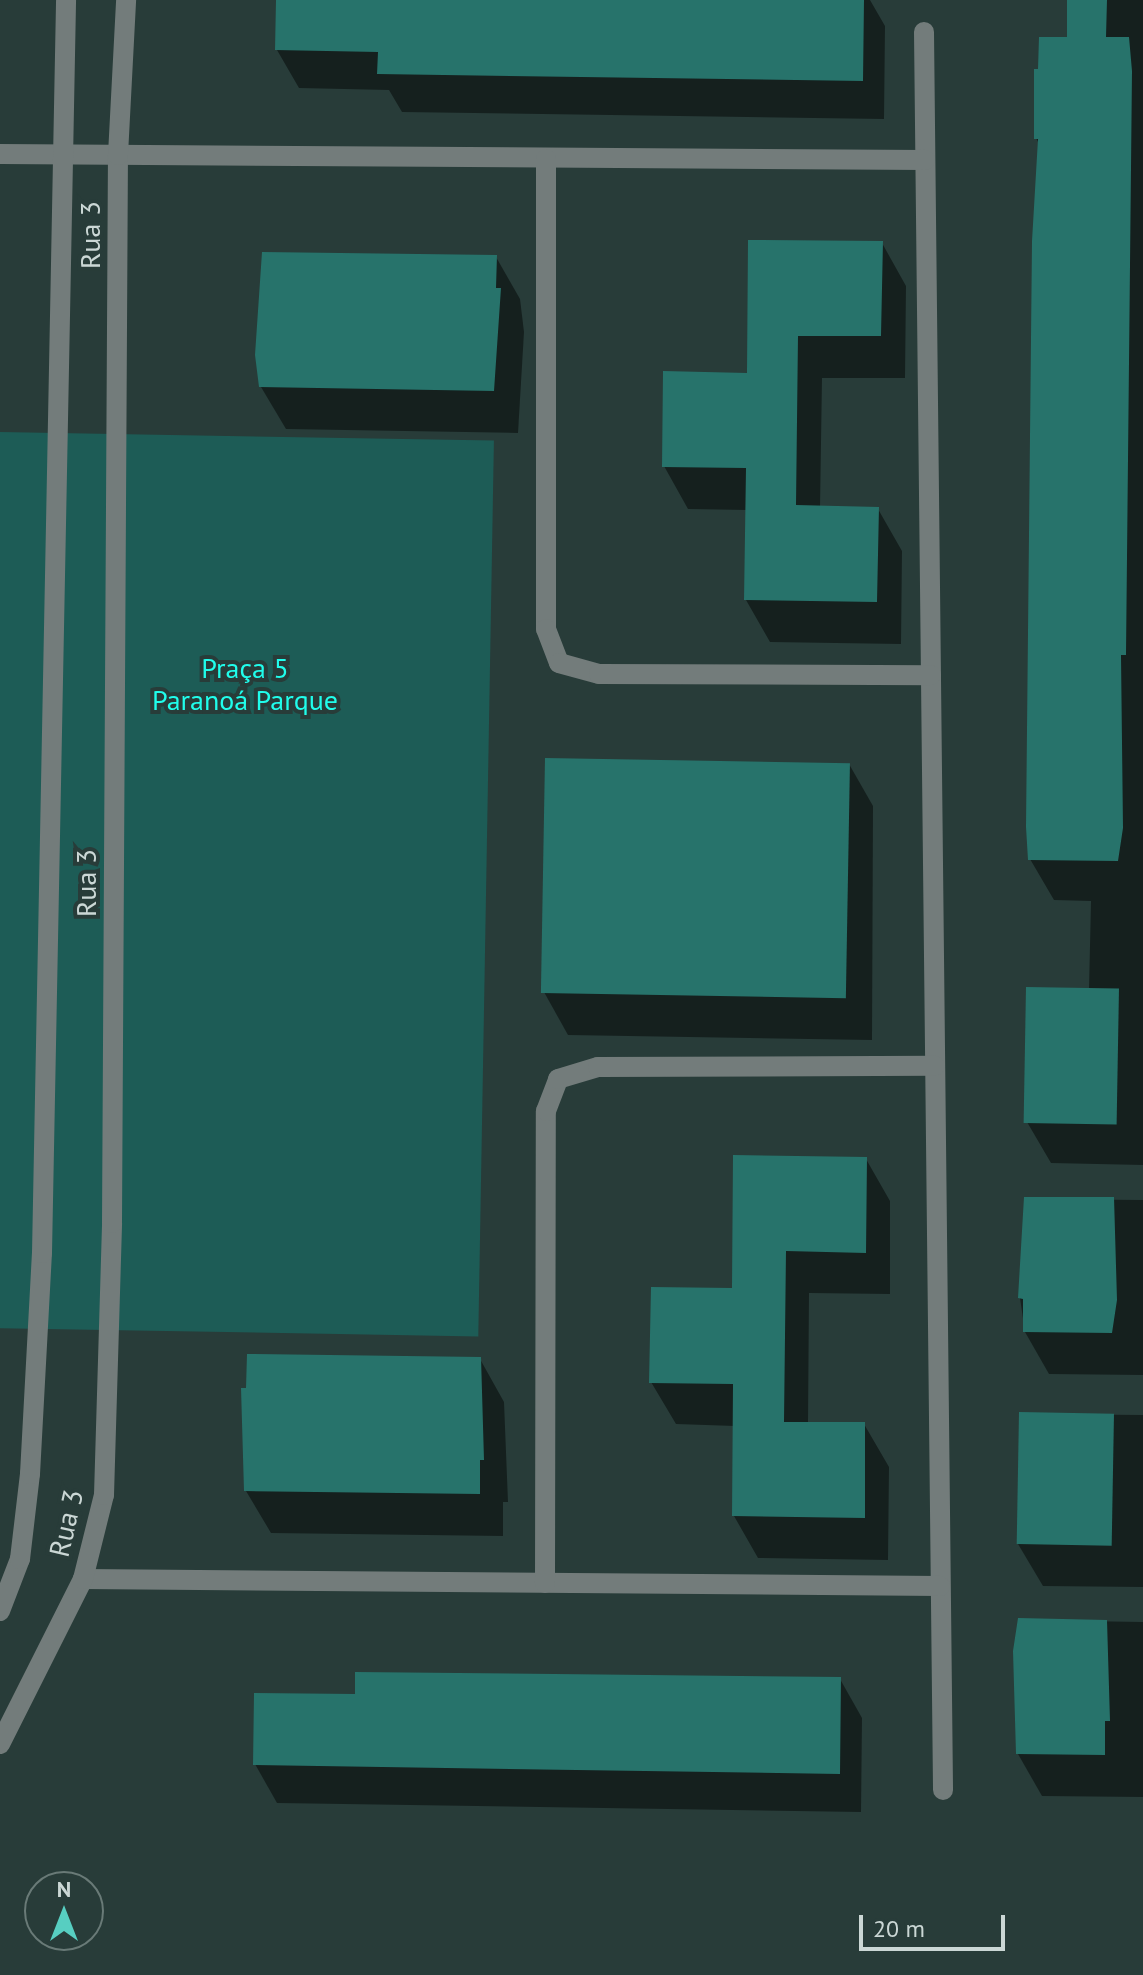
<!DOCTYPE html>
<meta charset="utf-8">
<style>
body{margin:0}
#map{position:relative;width:1143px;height:1975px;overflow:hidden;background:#283c39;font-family:"PT Sans",sans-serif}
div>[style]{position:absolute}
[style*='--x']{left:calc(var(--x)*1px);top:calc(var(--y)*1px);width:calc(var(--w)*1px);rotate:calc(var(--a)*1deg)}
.green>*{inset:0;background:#1d5c56;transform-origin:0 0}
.shadow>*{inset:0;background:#0007}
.building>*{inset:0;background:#27736b;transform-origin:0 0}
.minor>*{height:20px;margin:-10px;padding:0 10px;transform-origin:10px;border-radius:10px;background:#737c7b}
span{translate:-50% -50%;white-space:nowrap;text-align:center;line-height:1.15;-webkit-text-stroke:8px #283c39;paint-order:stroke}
.street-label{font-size:28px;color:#cbd7d5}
.park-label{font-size:28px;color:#20fdeb}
.north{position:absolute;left:24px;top:1871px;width:80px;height:80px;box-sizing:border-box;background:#283c39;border:2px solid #697a77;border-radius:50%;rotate:0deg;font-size:22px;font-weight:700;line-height:32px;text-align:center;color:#cbd7d5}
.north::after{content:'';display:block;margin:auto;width:28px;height:36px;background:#57cec1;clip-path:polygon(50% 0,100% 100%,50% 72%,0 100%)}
.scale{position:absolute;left:859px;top:1915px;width:146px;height:36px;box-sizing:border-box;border:4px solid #cbd7d5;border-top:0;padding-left:10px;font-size:24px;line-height:28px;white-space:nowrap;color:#cbd7d5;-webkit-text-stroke:6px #283c39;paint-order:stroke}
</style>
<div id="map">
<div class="green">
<i style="left:0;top:432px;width:494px;height:896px;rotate:1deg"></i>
</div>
<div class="shadow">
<i style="clip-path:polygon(278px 0,870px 0,885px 26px,884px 119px,402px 112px,389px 90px,299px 88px,277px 50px)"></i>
<i style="clip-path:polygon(1069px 0,1143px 0,1143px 1165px,1051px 1163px,1027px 1122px,1089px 990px,1091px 901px,1054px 900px,1030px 859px,1040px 146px,1036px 138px,1040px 71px,1069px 39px)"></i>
<i style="clip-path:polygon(882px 243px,906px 286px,905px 378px,822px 378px,820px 508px,878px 509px,902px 551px,901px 644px,770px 642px,746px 600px,747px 510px,688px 509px,664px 466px)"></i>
<i style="clip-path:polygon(496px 257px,520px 299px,524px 332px,518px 433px,286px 429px,261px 387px)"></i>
<i style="clip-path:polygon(849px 764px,873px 806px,872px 1040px,568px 1035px,544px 992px)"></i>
<i style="clip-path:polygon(866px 1159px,890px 1201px,890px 1294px,809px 1293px,808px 1424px,864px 1424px,889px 1467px,888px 1560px,758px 1558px,734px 1516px,735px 1426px,676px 1424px,651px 1382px,734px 1290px)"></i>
<i style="clip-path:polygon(1026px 1199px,1143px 1200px,1143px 1375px,1049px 1374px,1025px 1332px,1020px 1298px)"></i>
<i style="clip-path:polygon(480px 1359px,504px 1402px,508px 1502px,503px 1502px,503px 1536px,271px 1533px,246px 1491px)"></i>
<i style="clip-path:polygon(1021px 1414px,1143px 1415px,1143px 1587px,1043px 1586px,1018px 1544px)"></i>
<i style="clip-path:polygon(1020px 1620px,1143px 1622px,1143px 1797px,1042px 1796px,1018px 1754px)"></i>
<i style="clip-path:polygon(840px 1679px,862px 1718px,861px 1812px,277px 1803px,255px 1764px,357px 1696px)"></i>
</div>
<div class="building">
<i style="clip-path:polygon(276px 0,864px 0,863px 81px,377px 74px,378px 52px,275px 50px)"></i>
<i style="clip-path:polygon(1067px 0,1107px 0,1106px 37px,1129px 37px,1132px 71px,1126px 655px,1121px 655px,1123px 828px,1118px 861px,1028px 860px,1026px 827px,1032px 241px,1038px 139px,1034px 139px,1034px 69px,1038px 69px,1039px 37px,1067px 37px)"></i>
<i style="clip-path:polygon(748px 240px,883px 241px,881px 336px,798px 336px,796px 505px,879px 507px,877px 602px,744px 600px,746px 468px,662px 467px,663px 371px,747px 373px)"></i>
<i style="clip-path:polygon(262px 252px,497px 255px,496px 288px,501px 288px,494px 391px,259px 387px,255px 355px)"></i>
<i style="left:545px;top:758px;width:305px;height:235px;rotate:1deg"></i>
<i style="left:1026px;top:987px;width:93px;height:136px;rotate:1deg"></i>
<i style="clip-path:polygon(733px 1155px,867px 1157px,866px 1253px,786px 1251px,784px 1422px,865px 1422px,865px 1518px,732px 1516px,733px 1384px,649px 1383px,651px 1287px,732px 1288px)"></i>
<i style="clip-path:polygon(1024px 1197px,1114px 1197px,1117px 1300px,1112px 1333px,1023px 1332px,1023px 1299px,1018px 1298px)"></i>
<i style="clip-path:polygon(247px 1354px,481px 1357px,484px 1460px,480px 1460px,480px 1494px,244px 1491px,241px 1388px,246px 1388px)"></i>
<i style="left:1019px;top:1412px;width:95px;height:132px;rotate:1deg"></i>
<i style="clip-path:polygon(1018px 1618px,1107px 1620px,1110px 1721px,1105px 1721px,1105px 1755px,1016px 1754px,1013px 1651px)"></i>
<i style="clip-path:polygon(355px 1672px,841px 1677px,840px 1774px,253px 1765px,254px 1693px,355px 1694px)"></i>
</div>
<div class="minor">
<i style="--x:924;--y:32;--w:1758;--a:89.38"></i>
<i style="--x:0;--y:154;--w:925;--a:0.37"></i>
<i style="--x:546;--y:159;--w:470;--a:90"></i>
<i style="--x:546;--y:629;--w:36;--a:69"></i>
<i style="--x:559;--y:663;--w:41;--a:15.4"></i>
<i style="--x:599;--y:674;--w:332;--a:0.2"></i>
<i style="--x:83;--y:1579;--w:857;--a:0.47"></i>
<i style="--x:545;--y:1583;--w:472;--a:-89.9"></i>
<i style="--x:546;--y:1111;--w:34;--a:-69"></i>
<i style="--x:558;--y:1079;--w:42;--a:-16.7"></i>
<i style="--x:598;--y:1067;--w:337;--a:-0.2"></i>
<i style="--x:0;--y:1611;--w:56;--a:-69"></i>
<i style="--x:20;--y:1559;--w:86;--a:-83.3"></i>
<i style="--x:30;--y:1474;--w:221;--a:-86.9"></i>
<i style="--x:42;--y:1253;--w:1253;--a:-88.9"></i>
<i style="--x:0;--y:1744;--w:185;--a:-63.3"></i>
<i style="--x:83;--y:1579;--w:87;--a:-76"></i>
<i style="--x:104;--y:1495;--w:272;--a:-88.3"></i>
<i style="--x:112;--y:1223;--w:1068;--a:-89.68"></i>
<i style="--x:118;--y:155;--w:155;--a:-87"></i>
</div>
<div class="street-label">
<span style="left:90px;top:235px;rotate:-90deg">Rua 3</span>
<span style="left:86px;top:883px;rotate:-90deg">Rua 3</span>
<span style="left:66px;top:1523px;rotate:-77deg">Rua 3</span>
</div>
<div class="park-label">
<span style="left:245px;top:684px">Praça 5<br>Paranoá Parque</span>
</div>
<div class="north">N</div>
<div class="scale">20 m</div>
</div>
